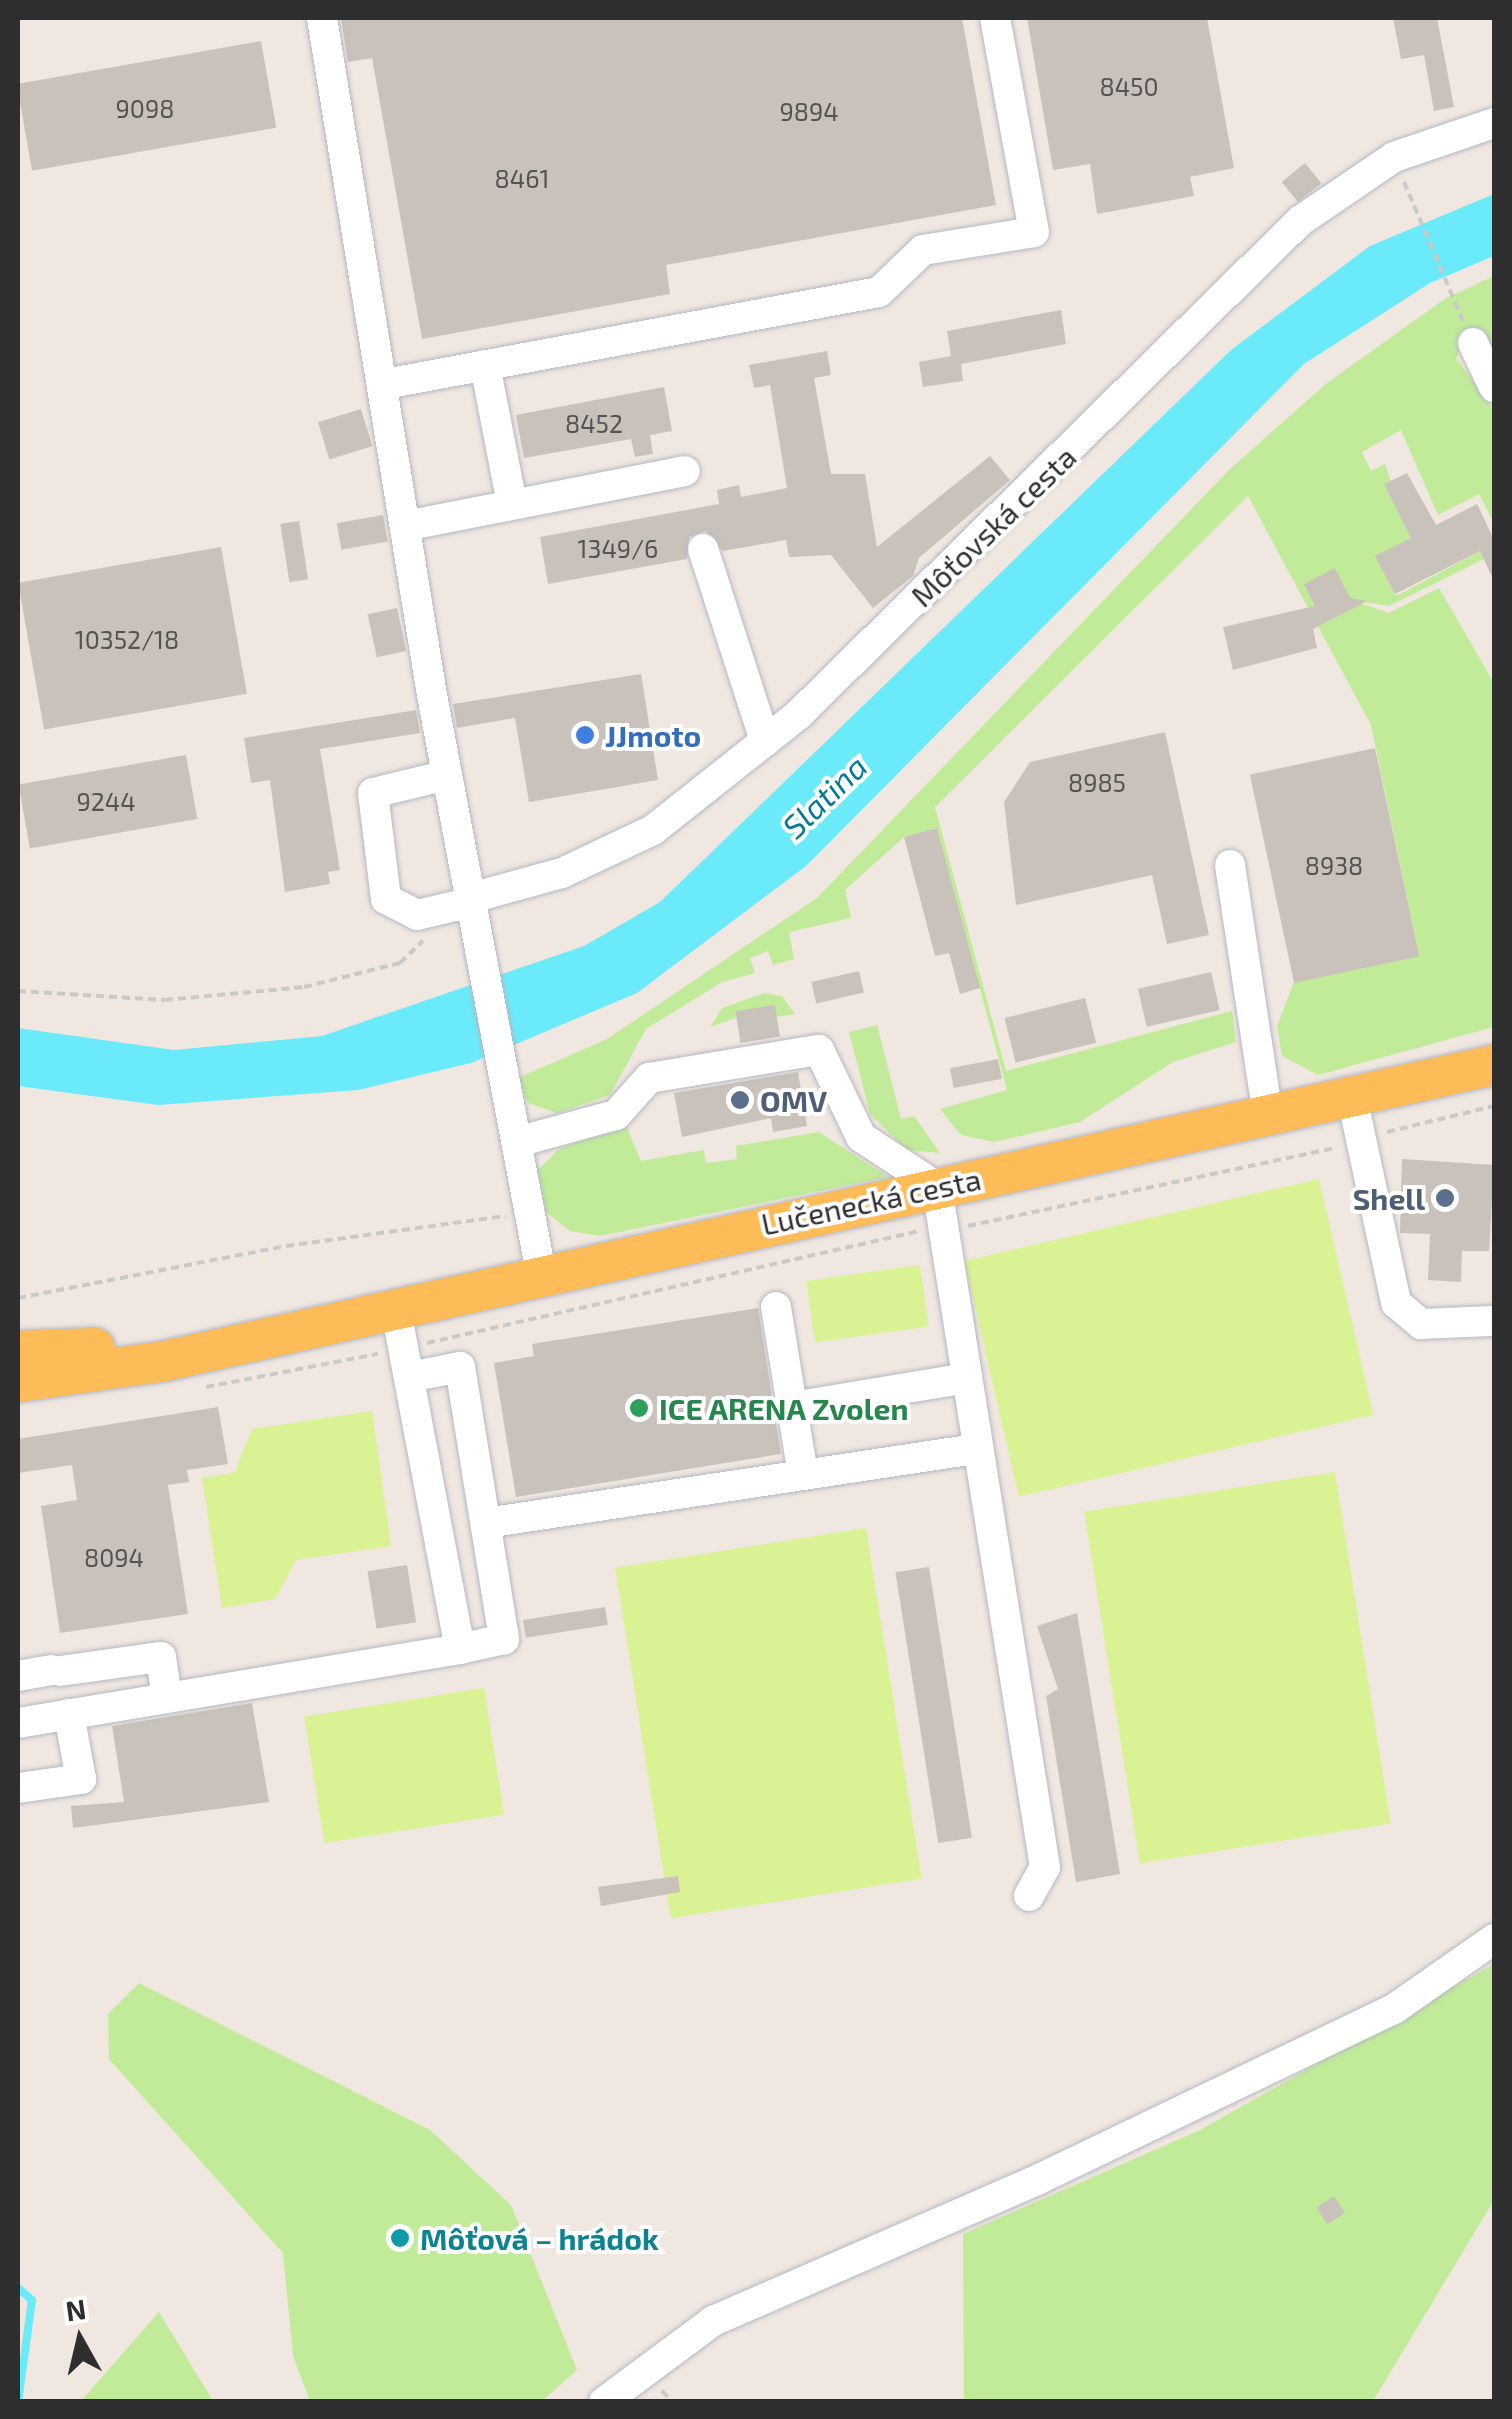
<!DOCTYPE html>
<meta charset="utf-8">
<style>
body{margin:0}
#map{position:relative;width:1512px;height:2419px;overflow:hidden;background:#f0e7e0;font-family:"Exo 2",sans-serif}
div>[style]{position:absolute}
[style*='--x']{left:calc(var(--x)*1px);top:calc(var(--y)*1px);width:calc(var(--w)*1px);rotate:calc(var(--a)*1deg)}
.green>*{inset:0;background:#c1eb98}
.pitch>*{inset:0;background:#d9f293;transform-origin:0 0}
.water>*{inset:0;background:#6beafa}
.stream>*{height:8px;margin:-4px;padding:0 4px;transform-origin:4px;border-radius:4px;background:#6beafa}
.building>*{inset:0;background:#c8c2bb;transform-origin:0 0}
.path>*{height:4px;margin-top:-2px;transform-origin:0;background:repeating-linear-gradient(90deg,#c9c9c9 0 8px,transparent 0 13px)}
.roads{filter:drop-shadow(0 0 2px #b4b8c2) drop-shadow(0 0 2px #b4b8c2)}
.minor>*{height:30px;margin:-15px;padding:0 15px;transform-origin:15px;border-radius:15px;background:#fff}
.major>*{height:40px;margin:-20px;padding:0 20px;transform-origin:20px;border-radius:20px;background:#fdbc58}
.dots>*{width:28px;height:28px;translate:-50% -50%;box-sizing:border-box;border:5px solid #fff;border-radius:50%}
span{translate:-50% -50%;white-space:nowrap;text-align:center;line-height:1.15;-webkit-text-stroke:8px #fff;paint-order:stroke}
.number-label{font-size:25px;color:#545351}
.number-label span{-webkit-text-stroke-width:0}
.street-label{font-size:30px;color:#2e2e2e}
.shop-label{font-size:30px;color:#366cbe;font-weight:700}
.left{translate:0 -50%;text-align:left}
.service-label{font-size:30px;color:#4e5e75;font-weight:700}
.right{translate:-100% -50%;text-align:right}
.leisure-label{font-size:30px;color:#27864d;font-weight:700}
.culture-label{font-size:30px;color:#0d838f;font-weight:700}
.water-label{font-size:32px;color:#037b97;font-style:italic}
.frame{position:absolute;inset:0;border:20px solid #2e2e2e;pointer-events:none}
.north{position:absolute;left:30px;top:2289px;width:100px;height:100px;-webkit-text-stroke:8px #fff;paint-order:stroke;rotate:352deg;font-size:28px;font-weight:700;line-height:40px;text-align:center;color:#2e2e2e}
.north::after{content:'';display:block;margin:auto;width:35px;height:45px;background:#2e2e2e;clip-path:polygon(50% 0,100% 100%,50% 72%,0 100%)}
</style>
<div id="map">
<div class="green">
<i style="clip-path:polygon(1494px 276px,1494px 350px,1487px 354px,1474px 327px,1456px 358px,1494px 410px,1494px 523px,1479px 494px,1438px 515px,1401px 430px,1362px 452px,1371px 471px,1385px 464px,1406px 528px,1425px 531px,1376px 556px,1396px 596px,1486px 548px,1494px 554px,1389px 606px,1351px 600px,1389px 613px,1439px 588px,1494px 683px,1494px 1027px,1318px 1075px,1282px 1056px,1277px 1026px,1294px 982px,1419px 955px,1371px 725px,1248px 496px,935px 807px,1006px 1071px,1232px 1011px,1236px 1042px,1173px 1062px,1080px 1122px,994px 1142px,961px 1135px,940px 1109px,1007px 1090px,937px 828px,904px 837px,845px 890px,851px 918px,789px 932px,794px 959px,773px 965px,768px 951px,750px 958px,755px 973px,722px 982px,646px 1029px,610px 1095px,557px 1113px,528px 1103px,518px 1078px,607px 1039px,817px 898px,1229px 470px,1327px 383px,1446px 298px)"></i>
<i style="clip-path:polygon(764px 993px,782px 996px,795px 1014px,777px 1017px,774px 1005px,710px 1027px,722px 1008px)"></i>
<i style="clip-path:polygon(877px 1025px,901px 1119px,914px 1116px,940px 1153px,907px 1150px,870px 1114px,849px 1032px)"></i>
<i style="clip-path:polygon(624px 1121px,641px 1161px,704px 1150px,706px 1163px,737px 1159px,736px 1146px,819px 1132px,888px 1177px,600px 1236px,570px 1231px,546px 1212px,537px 1171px,558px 1150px)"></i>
<i style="clip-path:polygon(1494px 1964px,1494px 2200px,1373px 2401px,964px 2401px,963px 2234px,1200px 2130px)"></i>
<i style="clip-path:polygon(139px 1983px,430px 2130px,511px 2205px,577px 2370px,542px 2401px,310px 2401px,293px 2356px,283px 2253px,109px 2059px,108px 2014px)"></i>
<i style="clip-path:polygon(159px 2312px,213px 2401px,81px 2401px)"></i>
</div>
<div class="pitch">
<i style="left:1319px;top:1179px;width:242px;height:364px;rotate:77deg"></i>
<i style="left:920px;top:1265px;width:62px;height:115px;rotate:82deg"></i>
<i style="clip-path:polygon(372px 1411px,391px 1546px,296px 1560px,275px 1599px,222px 1608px,202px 1478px,235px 1472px,252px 1429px)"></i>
<i style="left:1335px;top:1472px;width:356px;height:254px;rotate:81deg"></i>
<i style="left:866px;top:1528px;width:355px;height:254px;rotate:81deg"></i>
<i style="left:484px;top:1688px;width:128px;height:182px;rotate:81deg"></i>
</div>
<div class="water">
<i style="clip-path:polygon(1494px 194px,1494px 256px,1430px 283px,1304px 364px,806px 866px,637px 993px,471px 1063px,358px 1090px,158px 1105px,18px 1086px,18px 1028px,174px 1050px,322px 1036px,584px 946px,660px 902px,1231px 350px,1370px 246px)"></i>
</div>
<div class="stream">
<i style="--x:18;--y:2288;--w:18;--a:41"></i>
<i style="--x:32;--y:2300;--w:103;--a:97.8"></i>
</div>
<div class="building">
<i style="clip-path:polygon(341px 18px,962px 18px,996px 205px,666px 265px,670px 294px,422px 339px,372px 58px,348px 62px)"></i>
<i style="clip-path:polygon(1027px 18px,1207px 18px,1234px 168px,1190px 177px,1194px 196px,1097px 214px,1090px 164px,1053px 170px)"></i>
<i style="clip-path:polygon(1393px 18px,1437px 18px,1454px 107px,1434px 111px,1424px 55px,1401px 59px)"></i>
<i style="left:261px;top:41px;width:88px;height:248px;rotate:80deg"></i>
<i style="left:1305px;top:163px;width:26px;height:30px;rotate:51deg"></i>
<i style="clip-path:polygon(1061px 310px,1066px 344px,961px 364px,963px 381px,923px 387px,919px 362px,951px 356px,947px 331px)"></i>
<i style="clip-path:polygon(827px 351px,831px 375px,814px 378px,831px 474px,865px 474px,877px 547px,990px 456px,1010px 480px,919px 558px,913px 576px,873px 608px,831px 555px,789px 557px,786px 540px,723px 551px,706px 531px,689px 537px,687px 559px,548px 584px,540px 537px,719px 504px,717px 490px,739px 485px,741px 497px,787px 488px,770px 385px,754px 388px,749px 365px)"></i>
<i style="clip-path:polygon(664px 387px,672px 431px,650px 435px,653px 454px,635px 457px,631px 439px,524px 458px,516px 415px)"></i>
<i style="left:361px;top:409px;width:39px;height:45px;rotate:73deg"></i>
<i style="clip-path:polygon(1407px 473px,1436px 525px,1477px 504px,1494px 540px,1494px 581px,1480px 551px,1395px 594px,1375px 556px,1411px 538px,1384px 484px)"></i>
<i style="left:383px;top:515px;width:27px;height:47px;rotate:80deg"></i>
<i style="left:299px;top:521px;width:59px;height:19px;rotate:81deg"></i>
<i style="left:221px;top:547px;width:149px;height:206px;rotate:80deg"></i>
<i style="clip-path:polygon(1335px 568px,1350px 598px,1367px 601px,1313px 629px,1317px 648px,1233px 670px,1223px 627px,1315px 606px,1304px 584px)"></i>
<i style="left:397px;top:608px;width:44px;height:30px;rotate:78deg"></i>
<i style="clip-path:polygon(641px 674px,658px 780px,529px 802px,515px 718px,457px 728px,453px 704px)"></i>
<i style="clip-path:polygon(416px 710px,420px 733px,320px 749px,340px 870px,328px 872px,330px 884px,285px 892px,270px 780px,251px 783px,244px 738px)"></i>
<i style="clip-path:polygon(1165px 732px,1209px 935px,1167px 944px,1152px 875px,1016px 905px,1004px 802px,1030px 762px)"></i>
<i style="left:1375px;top:748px;width:213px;height:128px;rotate:78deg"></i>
<i style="left:186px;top:755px;width:65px;height:170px;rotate:80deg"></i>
<i style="clip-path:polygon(937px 828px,980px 988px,960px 994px,949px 953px,935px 956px,904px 837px)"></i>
<i style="left:859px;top:971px;width:22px;height:49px;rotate:77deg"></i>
<i style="left:1211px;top:972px;width:39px;height:75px;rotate:77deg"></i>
<i style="left:1085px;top:998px;width:46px;height:83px;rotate:76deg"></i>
<i style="left:775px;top:1005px;width:32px;height:40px;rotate:81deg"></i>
<i style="left:998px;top:1059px;width:20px;height:49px;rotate:79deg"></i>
<i style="clip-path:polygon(798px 1072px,807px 1126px,773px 1132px,771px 1118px,682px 1137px,674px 1093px)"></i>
<i style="clip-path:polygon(1402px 1159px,1494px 1165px,1489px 1251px,1462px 1251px,1461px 1282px,1428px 1280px,1430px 1234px,1400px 1233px)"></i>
<i style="clip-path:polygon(758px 1308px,781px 1454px,516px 1497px,494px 1363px,534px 1356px,532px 1344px)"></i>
<i style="clip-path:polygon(218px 1407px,228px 1464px,187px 1470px,189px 1482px,168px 1485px,188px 1614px,60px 1633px,41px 1506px,77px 1500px,72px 1465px,18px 1473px,18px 1439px)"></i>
<i style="left:407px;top:1565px;width:58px;height:40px;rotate:81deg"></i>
<i style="left:929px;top:1567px;width:274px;height:34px;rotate:81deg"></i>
<i style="left:605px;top:1607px;width:18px;height:83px;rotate:81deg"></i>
<i style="clip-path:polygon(1077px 1613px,1120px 1874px,1076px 1882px,1046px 1696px,1058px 1689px,1037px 1626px)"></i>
<i style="clip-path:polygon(252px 1703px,269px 1802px,73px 1828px,71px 1806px,124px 1802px,112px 1726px)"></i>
<i style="clip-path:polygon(678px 1876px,680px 1892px,601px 1906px,598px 1887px)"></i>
<i style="left:1334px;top:2196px;width:20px;height:21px;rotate:57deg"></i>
</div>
<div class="path">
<i style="--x:1404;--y:182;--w:151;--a:67"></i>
<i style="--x:18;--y:991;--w:147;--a:3.5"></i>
<i style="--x:165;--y:1000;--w:140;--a:-5.3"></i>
<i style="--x:304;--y:987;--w:99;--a:-14"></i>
<i style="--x:400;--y:963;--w:32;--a:-44"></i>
<i style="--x:1387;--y:1132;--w:110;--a:-13.7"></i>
<i style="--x:968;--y:1226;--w:375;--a:-12"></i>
<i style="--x:18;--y:1298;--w:273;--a:-11"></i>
<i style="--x:286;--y:1246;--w:222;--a:-7.8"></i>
<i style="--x:427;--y:1343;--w:505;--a:-12.82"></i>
<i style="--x:206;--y:1387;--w:175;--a:-10.9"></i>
<i style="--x:662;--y:2391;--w:16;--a:45"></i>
</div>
<div class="roads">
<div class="minor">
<i style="--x:322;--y:18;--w:686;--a:80.77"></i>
<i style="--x:432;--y:695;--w:588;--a:79.32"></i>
<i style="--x:1473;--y:343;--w:49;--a:64.5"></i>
<i style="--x:485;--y:365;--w:142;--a:79"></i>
<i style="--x:385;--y:384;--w:502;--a:-10.55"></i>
<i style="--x:879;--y:292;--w:61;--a:-43.7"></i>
<i style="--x:923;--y:250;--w:112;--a:-9.2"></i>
<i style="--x:1034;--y:232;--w:218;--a:-100.3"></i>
<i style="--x:405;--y:526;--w:285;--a:-11.1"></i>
<i style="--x:703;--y:549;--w:202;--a:72.1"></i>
<i style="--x:447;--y:775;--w:76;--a:166.3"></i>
<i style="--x:373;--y:793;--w:107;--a:83"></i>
<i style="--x:386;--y:899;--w:35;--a:27"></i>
<i style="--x:417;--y:915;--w:57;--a:-13.3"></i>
<i style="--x:1230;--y:865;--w:253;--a:81.4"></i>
<i style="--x:471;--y:898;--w:94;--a:-15.4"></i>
<i style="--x:562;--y:873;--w:101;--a:-25.3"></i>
<i style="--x:653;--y:830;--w:185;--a:-38.4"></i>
<i style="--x:798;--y:715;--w:704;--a:-44.54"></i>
<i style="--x:1300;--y:221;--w:114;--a:-34.2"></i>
<i style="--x:1394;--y:157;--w:106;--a:-18.8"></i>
<i style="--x:1352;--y:1097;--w:211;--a:77.9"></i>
<i style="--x:1396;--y:1303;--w:33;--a:40"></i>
<i style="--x:1421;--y:1324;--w:73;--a:-2.4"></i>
<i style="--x:517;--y:1142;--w:103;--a:-15.3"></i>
<i style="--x:616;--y:1115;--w:50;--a:-48.3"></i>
<i style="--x:649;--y:1078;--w:172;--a:-9.4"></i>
<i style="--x:819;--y:1050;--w:97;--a:64.2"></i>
<i style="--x:861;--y:1137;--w:91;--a:33.3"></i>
<i style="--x:937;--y:1187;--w:689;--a:80.98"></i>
<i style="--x:1045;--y:1867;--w:33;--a:119"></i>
<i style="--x:776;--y:1307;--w:101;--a:80.9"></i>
<i style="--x:410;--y:1377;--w:51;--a:-11.3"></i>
<i style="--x:460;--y:1367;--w:276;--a:80.8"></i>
<i style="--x:504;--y:1639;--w:45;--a:167.2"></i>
<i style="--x:803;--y:1475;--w:69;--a:-99.2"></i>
<i style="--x:792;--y:1407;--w:177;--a:-9.4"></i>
<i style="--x:486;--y:1523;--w:497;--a:-8.6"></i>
<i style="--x:60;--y:1671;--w:102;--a:-7.9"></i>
<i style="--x:161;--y:1657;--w:41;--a:81.7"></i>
<i style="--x:18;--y:1676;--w:34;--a:-10"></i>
<i style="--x:18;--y:1723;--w:448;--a:-9.5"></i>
<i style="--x:460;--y:1649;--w:349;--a:-100.7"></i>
<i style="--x:18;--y:1788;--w:64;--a:-8.1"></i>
<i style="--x:81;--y:1779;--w:66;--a:-100.5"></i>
<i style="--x:604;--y:2402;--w:136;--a:-36.6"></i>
<i style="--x:713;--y:2321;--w:356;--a:-23.5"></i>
<i style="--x:1039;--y:2179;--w:394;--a:-25.6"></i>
<i style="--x:1394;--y:2009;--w:122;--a:-35"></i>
</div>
<div class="major">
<i style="--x:18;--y:1351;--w:77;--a:-2.2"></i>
<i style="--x:18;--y:1382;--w:148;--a:-8.1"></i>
<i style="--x:165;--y:1361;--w:1362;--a:-12.56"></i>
</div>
</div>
<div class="dots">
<i style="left:585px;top:735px;background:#3f7fe0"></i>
<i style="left:740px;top:1100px;background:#5c6f8a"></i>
<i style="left:1445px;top:1198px;background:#5c6f8a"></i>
<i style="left:639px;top:1408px;background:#2e9e5b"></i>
<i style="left:400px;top:2238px;background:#0f9aa8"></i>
</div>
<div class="number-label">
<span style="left:1129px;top:86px">8450</span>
<span style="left:145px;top:108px">9098</span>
<span style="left:809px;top:111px">9894</span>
<span style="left:522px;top:178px">8461</span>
<span style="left:594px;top:423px">8452</span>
<span style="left:618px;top:548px">1349/6</span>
<span style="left:127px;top:639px">10352/18</span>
<span style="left:1097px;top:782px">8985</span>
<span style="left:106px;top:801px">9244</span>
<span style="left:1334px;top:865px">8938</span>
<span style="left:114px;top:1557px">8094</span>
</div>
<div class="street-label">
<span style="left:993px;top:526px;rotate:-44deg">Môťovská cesta</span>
<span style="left:871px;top:1201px;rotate:-12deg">Lučenecká cesta</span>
</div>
<div class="shop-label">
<span class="left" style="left:605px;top:735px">JJmoto</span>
</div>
<div class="service-label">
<span class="left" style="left:760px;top:1100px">OMV</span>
<span class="right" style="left:1425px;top:1198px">Shell</span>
</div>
<div class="leisure-label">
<span class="left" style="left:659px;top:1408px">ICE ARENA Zvolen</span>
</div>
<div class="culture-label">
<span class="left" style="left:420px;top:2238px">Môťová – hrádok</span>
</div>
<div class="water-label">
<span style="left:824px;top:796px;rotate:-44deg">Slatina</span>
</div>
<div class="frame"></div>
<div class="north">N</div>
</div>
